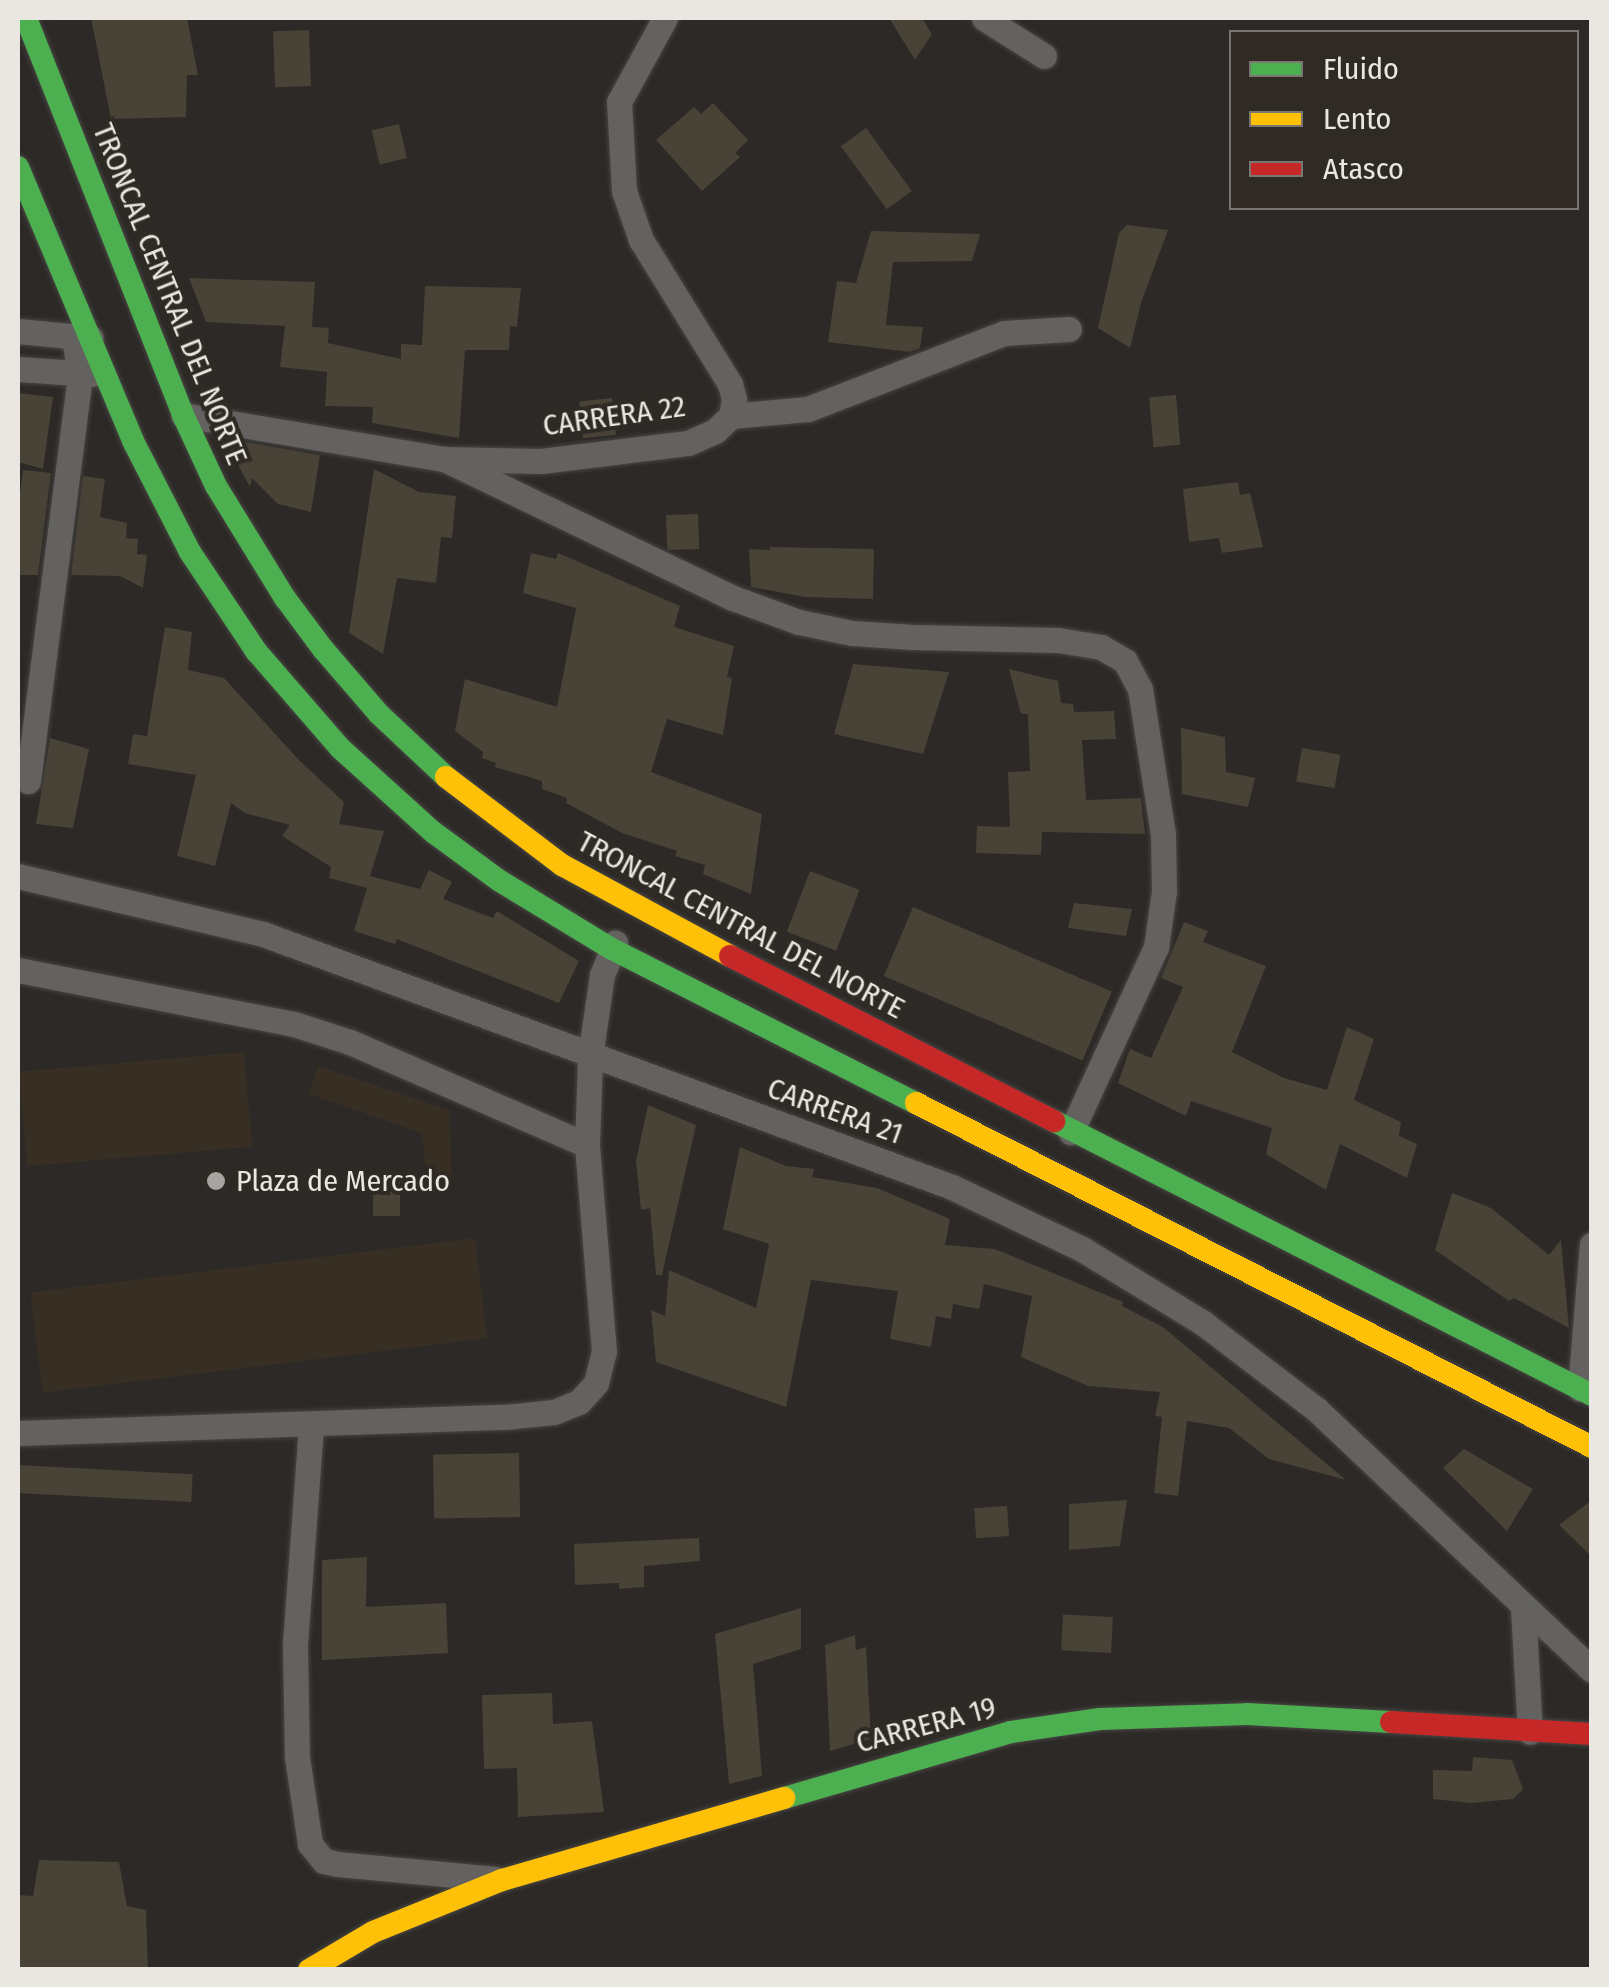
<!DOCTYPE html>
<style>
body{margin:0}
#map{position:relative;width:1609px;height:1987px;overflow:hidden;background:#2c2926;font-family:"Fira Sans Condensed",sans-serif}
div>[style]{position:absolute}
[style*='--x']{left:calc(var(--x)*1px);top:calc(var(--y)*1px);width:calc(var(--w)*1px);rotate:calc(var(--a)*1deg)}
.built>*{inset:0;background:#372f24;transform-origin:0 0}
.building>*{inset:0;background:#484237;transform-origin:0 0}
.roads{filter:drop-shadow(0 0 2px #474542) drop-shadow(0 0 2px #474542)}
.street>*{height:25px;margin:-12.5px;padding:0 12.5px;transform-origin:12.5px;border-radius:12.5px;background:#646260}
.fast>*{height:22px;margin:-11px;padding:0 11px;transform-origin:11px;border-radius:11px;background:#4caf50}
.slow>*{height:22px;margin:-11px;padding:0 11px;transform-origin:11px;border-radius:11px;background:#ffc107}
.jam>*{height:22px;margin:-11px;padding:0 11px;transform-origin:11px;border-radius:11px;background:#c62828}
.dots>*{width:28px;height:28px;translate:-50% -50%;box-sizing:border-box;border:5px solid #2f2a23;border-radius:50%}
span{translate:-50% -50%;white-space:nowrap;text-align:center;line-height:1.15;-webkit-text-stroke:8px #2f2a23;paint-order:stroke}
.street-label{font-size:30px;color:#eae7e3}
.poi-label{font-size:30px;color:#eae7e3}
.left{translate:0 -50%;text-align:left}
.frame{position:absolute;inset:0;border:20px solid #eae7e3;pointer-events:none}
.legend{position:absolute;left:1229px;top:30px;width:350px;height:180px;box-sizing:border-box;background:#2f2a23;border:2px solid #7a7670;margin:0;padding:12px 18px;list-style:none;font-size:30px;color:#eae7e3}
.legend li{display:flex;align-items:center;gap:20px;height:50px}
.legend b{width:50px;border:2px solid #7a7670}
</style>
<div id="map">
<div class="built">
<i style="left:244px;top:1052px;width:95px;height:226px;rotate:85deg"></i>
<i style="clip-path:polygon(318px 1066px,449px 1110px,452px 1189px,427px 1187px,422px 1133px,309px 1094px)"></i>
<i style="left:475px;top:1238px;width:101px;height:448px;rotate:83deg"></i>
</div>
<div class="building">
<i style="clip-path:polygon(91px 18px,187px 18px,198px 75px,187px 75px,186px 117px,111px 119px)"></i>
<i style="clip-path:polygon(889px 18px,922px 18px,932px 34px,915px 60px)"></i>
<i style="left:309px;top:30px;width:56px;height:36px;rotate:88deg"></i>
<i style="clip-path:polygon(713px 103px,748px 140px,735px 153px,740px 157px,702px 191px,656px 140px,694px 107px,701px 114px)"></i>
<i style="left:399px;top:124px;width:35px;height:28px;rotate:77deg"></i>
<i style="left:866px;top:128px;width:78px;height:31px;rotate:54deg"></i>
<i style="clip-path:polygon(1127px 225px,1168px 230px,1141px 303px,1130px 348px,1098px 328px,1119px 233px)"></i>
<i style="clip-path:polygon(871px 231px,980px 234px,972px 261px,893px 262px,886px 325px,923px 327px,920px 348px,910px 352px,828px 342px,837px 281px,856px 283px)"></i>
<i style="clip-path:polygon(189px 278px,315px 282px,312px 327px,329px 328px,328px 343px,401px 359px,401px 344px,422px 345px,425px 286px,521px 288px,517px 327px,510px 326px,509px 350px,465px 350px,459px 438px,372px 423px,373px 407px,325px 406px,327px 372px,280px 367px,285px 326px,206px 322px)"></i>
<i style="clip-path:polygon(18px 393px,53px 397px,43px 469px,18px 462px)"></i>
<i style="left:1176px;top:395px;width:50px;height:27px;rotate:85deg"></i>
<i style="left:612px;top:398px;width:37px;height:33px;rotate:84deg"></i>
<i style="clip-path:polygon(234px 440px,320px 455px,311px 512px,278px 504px,252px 478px,250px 487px,229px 448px)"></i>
<i style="clip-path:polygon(374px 469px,419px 492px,456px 496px,452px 538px,441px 537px,436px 583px,397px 578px,383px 654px,349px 633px)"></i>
<i style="clip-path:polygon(23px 470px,51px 473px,38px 575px,18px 575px,18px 510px)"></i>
<i style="clip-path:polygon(83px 476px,105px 479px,100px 517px,127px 523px,126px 538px,138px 539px,137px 554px,147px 555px,143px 588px,120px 576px,71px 575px)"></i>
<i style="clip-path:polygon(1238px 482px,1240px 495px,1250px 493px,1263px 547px,1222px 553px,1219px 538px,1189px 542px,1183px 489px)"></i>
<i style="left:698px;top:514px;width:35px;height:32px;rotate:88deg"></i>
<i style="clip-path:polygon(770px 547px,874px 549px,873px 599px,805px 597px,751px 587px,749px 549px,770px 550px)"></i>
<i style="clip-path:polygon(531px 553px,556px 559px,558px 553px,680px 606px,674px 627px,734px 646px,727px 677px,732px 678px,723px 735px,667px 719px,651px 772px,762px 814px,751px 894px,703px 874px,705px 865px,675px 856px,677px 851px,622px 833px,566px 803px,567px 798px,542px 789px,542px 781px,495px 767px,496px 763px,482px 758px,483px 752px,455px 731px,465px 679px,557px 707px,576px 608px,523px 593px)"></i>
<i style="clip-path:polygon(165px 627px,192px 632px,188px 670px,224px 678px,299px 760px,344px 802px,339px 824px,384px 831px,370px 876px,420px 889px,429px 870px,452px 882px,443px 899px,493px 918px,497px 911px,579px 961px,559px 1003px,397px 939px,395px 944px,354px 931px,367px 888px,329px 878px,331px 867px,282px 836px,290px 825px,245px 813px,231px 803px,215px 866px,177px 856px,196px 775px,128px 764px,133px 734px,147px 736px)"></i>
<i style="clip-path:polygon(853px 664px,949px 672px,923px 754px,834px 734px)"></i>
<i style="clip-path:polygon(1009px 669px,1058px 681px,1061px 703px,1073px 704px,1074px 712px,1114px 711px,1116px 739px,1082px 740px,1086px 800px,1141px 798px,1145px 834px,1042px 832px,1041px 855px,976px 853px,977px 826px,1010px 827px,1008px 772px,1030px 771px,1028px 714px,1021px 714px)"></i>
<i style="clip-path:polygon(1181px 728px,1225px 737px,1226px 772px,1255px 778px,1248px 807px,1182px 794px)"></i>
<i style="clip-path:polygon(50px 738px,89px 749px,73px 828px,36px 824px)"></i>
<i style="left:1302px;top:748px;width:39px;height:34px;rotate:10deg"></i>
<i style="left:810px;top:871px;width:53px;height:65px;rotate:21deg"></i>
<i style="clip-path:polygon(1074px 903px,1132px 909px,1126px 936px,1068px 928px)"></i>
<i style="left:913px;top:907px;width:216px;height:75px;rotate:23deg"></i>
<i style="clip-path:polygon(1184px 922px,1208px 931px,1203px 942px,1266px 966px,1232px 1052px,1284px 1078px,1327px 1090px,1347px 1027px,1374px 1039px,1354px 1100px,1401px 1122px,1399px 1136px,1417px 1144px,1407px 1178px,1340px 1144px,1326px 1190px,1266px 1154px,1272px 1128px,1191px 1101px,1186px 1116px,1118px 1083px,1130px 1049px,1151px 1058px,1183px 987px,1161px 978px)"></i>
<i style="clip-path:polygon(648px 1105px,696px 1125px,662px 1275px,656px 1275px,650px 1208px,641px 1210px,636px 1161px)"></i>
<i style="clip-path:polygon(740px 1147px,786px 1166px,814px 1169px,812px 1177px,877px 1188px,950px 1219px,945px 1245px,995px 1249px,1123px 1302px,1122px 1306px,1163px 1327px,1346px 1480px,1269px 1459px,1229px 1428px,1187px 1421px,1178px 1496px,1154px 1493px,1162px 1417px,1155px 1416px,1160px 1392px,1088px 1386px,1021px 1357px,1032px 1296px,984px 1284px,979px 1309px,953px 1304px,951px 1319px,936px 1316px,931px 1347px,890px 1339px,898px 1291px,811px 1280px,786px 1407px,656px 1362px,651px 1310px,665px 1316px,669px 1270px,756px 1308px,769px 1244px,723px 1229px)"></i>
<i style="left:400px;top:1175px;width:41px;height:27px;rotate:90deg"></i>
<i style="clip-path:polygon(1452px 1193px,1491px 1208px,1549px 1255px,1561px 1240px,1569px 1328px,1514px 1298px,1509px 1301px,1435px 1250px)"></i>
<i style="clip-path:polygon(1464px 1449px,1533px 1489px,1507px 1531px,1443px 1468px)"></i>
<i style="left:519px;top:1453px;width:64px;height:86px;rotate:89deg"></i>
<i style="left:18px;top:1465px;width:175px;height:28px;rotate:3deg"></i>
<i style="clip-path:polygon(1127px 1500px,1120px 1546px,1069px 1550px,1069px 1504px)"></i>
<i style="clip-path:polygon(1592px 1500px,1592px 1557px,1559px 1525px)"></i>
<i style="left:1007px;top:1506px;width:30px;height:33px;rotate:86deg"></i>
<i style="clip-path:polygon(699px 1538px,700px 1561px,644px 1566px,644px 1587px,619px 1589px,619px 1583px,575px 1585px,574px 1544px)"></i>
<i style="clip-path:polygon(367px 1557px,366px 1607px,446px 1603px,448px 1653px,322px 1660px,322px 1560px)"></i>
<i style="clip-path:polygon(801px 1608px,801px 1649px,753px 1664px,762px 1776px,729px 1784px,715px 1634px)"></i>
<i style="left:1113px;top:1617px;width:36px;height:50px;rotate:93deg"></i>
<i style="clip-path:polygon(855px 1635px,856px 1650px,866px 1647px,871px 1739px,830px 1751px,825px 1645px)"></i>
<i style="clip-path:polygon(552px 1693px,553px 1724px,592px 1721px,604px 1812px,518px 1817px,517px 1768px,484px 1769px,482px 1695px)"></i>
<i style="clip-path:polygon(1473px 1757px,1512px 1760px,1523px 1789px,1513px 1799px,1471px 1803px,1433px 1799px,1433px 1770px,1472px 1771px)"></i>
<i style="clip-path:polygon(39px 1860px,119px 1862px,127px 1906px,146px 1910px,148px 1970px,18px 1970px,18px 1895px,33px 1896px)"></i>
</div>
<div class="roads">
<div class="street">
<i style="--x:984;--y:18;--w:71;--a:32.3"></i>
<i style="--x:18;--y:331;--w:73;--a:5.5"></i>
<i style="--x:18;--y:369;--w:74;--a:3.9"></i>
<i style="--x:183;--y:415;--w:265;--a:9.6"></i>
<i style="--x:444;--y:459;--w:97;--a:1.2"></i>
<i style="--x:541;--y:461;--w:148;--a:-7"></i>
<i style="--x:688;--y:443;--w:30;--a:-24"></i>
<i style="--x:715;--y:431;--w:22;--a:-43"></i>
<i style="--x:731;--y:416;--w:17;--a:-80"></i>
<i style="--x:734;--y:399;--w:16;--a:-105"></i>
<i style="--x:730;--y:384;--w:169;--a:-121.7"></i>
<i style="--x:641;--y:240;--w:52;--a:-109.1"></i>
<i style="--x:624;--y:191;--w:89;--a:-93.2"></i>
<i style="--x:619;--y:102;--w:96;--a:-61.3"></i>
<i style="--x:731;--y:416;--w:77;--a:-5.2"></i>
<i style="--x:808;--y:409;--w:210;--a:-21.2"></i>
<i style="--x:1004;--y:333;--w:65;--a:-3.5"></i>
<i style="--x:444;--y:459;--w:321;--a:25.7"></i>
<i style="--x:733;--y:598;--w:70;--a:20"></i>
<i style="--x:799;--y:622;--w:54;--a:11.7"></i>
<i style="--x:852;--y:633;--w:61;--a:3.8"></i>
<i style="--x:913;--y:637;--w:145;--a:1.2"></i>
<i style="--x:1058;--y:640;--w:44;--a:9.2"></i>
<i style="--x:1101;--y:647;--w:28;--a:30"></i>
<i style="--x:1125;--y:661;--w:32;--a:62"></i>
<i style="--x:1140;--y:689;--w:147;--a:81"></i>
<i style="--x:1163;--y:834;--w:57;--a:89"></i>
<i style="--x:1164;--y:891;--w:57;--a:98.1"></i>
<i style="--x:1156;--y:947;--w:204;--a:114.7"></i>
<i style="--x:28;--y:781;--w:411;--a:-82.7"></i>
<i style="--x:80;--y:373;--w:28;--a:-100"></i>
<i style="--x:18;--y:876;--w:252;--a:13.3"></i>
<i style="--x:263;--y:934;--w:734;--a:20.16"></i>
<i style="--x:952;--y:1187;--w:144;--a:25.5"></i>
<i style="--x:1082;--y:1249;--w:142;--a:31.4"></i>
<i style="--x:1203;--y:1323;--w:143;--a:37.3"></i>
<i style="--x:1317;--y:1410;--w:378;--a:43.4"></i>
<i style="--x:18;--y:970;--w:281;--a:11.1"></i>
<i style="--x:294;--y:1024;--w:59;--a:17.8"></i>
<i style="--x:350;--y:1042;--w:258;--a:23.5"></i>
<i style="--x:1580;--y:1389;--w:145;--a:-85.3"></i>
<i style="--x:311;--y:1426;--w:221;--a:94.2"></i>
<i style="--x:295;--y:1646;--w:111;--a:89"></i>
<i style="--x:297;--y:1757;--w:88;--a:81.5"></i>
<i style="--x:310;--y:1844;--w:22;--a:51"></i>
<i style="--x:324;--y:1861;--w:14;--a:12"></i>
<i style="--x:338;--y:1864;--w:159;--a:5.4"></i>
<i style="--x:18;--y:1433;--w:487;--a:-1.9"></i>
<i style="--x:505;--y:1417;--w:49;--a:-5.8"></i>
<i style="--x:554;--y:1412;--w:27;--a:-22"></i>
<i style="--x:579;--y:1402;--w:25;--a:-48"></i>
<i style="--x:596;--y:1383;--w:32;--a:-76"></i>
<i style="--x:604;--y:1352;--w:208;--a:-94.7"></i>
<i style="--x:587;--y:1145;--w:88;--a:-88"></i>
<i style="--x:590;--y:1057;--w:83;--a:-81.7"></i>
<i style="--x:602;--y:975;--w:35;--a:-68"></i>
<i style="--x:1523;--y:1608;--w:124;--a:86.8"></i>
</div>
<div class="fast">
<i style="--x:26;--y:18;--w:427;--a:68.4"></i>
<i style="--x:183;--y:415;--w:78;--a:65.1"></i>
<i style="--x:216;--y:486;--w:132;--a:58.4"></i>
<i style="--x:285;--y:598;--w:64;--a:53.3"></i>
<i style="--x:323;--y:649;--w:86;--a:49.3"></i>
<i style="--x:379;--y:714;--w:92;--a:43.2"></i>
<i style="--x:18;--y:167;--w:297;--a:67.2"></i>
<i style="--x:133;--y:441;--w:125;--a:62.8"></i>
<i style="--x:190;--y:552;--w:119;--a:56.3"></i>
<i style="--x:256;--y:651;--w:128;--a:49.1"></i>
<i style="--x:340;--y:748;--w:125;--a:42.1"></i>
<i style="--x:433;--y:832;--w:83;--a:36.2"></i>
<i style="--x:500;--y:881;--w:131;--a:31.3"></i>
<i style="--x:612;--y:949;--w:341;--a:26.9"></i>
<i style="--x:1054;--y:1121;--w:604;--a:26.99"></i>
<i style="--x:784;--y:1798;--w:236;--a:-16.2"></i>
<i style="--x:1011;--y:1732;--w:90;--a:-8.3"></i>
<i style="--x:1100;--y:1719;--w:147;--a:-1.9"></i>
<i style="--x:1247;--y:1714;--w:144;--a:3.2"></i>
</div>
<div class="slow">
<i style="--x:446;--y:777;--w:146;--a:37.2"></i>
<i style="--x:562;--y:865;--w:191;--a:28.4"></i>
<i style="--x:916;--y:1103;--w:758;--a:26.97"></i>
<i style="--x:309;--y:1970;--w:74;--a:-30.7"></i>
<i style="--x:373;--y:1932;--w:139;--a:-22"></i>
<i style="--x:502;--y:1880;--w:294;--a:-16.2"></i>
</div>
<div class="jam">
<i style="--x:730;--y:956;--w:364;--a:27"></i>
<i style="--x:1391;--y:1722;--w:201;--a:3.4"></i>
</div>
</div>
<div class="dots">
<i style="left:216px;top:1181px;background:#a8a4a1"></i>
</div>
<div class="street-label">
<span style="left:170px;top:294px;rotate:68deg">TRONCAL CENTRAL DEL NORTE</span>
<span style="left:614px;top:416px;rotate:-8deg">CARRERA 22</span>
<span style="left:741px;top:925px;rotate:28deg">TRONCAL CENTRAL DEL NORTE</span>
<span style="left:835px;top:1111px;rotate:20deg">CARRERA 21</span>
<span style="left:926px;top:1725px;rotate:-15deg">CARRERA 19</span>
</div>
<div class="poi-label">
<span class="left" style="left:236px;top:1181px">Plaza de Mercado</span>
</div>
<div class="frame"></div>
<ul class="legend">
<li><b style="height:12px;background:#4caf50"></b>Fluido</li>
<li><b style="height:12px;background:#ffc107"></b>Lento</li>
<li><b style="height:12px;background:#c62828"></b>Atasco</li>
</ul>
</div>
